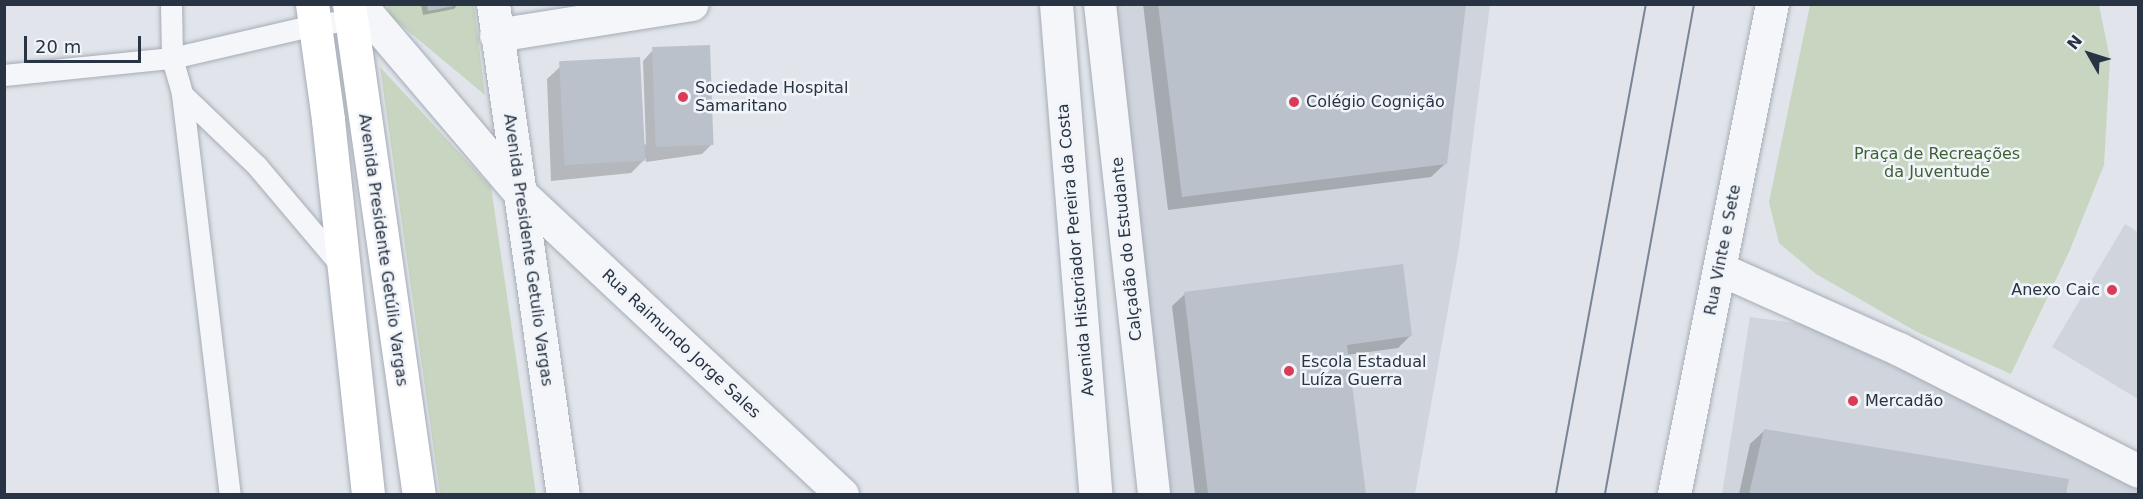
<!DOCTYPE html>
<meta charset="utf-8">
<style>
body{margin:0}
#map{position:relative;width:2143px;height:499px;overflow:hidden;background:#e1e5eb;font-family:"DejaVu Sans",sans-serif}
div>[style]{position:absolute}
[style*='--x']{left:calc(var(--x)*1px);top:calc(var(--y)*1px);width:calc(var(--w)*1px);rotate:calc(var(--a)*1deg)}
.built>*{inset:0;background:#cfd4dd}
.green>*{inset:0;background:#c7d5c1}
.shadow>*{inset:0;background:#0003}
.building>*{inset:0;background:#bac1cb;transform-origin:0 0}
.roads{filter:drop-shadow(0 0 2px #a6acb6) drop-shadow(0 0 2px #a6acb6)}
.service>*{height:21px;margin:-10.5px;padding:0 10.5px;transform-origin:10.5px;border-radius:10.5px;background:#f4f6f9}
.pedestrian>*{height:32px;margin:-16px;padding:0 16px;transform-origin:16px;border-radius:16px;background:#f4f6f9}
.minor>*{height:33px;margin:-16.5px;padding:0 16.5px;transform-origin:16.5px;border-radius:16.5px;background:#f4f6f9}
.tertiary>*{height:33px;margin:-16.5px;padding:0 16.5px;transform-origin:16.5px;border-radius:16.5px;background:#f4f6f9}
.primary>*{height:33px;margin:-16.5px;padding:0 16.5px;transform-origin:16.5px;border-radius:16.5px;background:#fff}
.tram>*{height:1.5px;margin:-0.75px;padding:0 0.75px;transform-origin:0.75px;border-radius:0.75px;background:#798496}
.dots>*{width:16px;height:16px;translate:-50% -50%;box-sizing:border-box;border:3px solid #f1f4f8;border-radius:50%}
span{translate:-50% -50%;white-space:nowrap;text-align:center;line-height:1.15;-webkit-text-stroke:5px #f1f4f8;paint-order:stroke}
.poi-label{font-size:16px;color:#283344}
.left{translate:0 -50%;text-align:left}
.right{translate:-100% -50%;text-align:right}
.park-label{font-size:16px;color:#3d6134}
.street-label{font-size:16px;color:#283344}
.frame{position:absolute;inset:0;border:6px solid #283344;pointer-events:none}
.north{position:absolute;left:2059px;top:24px;width:60px;height:60px;-webkit-text-stroke:4px #f1f4f8;paint-order:stroke;rotate:309deg;font-size:16px;font-weight:700;line-height:24px;text-align:center;color:#283344}
.north::after{content:'';display:block;margin:auto;width:21px;height:27px;background:#283344;clip-path:polygon(50% 0,100% 100%,50% 72%,0 100%)}
.scale{position:absolute;left:24px;top:36px;width:117px;height:27px;box-sizing:border-box;border:3px solid #283344;border-top:0;padding-left:8px;font-size:18px;line-height:21px;white-space:nowrap;color:#283344;-webkit-text-stroke:4px #f1f4f8;paint-order:stroke}
</style>
<div id="map">
<div class="built">
<i style="clip-path:polygon(1100px 5px,1490px 5px,1459px 248px,1415px 494px,1154px 494px)"></i>
<i style="clip-path:polygon(2125px 224px,2138px 232px,2138px 399px,2052px 347px)"></i>
<i style="clip-path:polygon(1750px 317px,1802px 324px,2138px 478px,2138px 494px,1722px 494px)"></i>
</div>
<div class="green">
<i style="clip-path:polygon(387px 5px,474px 5px,485px 95px,389px 15px)"></i>
<i style="clip-path:polygon(1810px 5px,2099px 5px,2110px 59px,2104px 165px,2069px 252px,2011px 374px,1917px 332px,1816px 274px,1779px 243px,1769px 202px)"></i>
<i style="clip-path:polygon(380px 67px,491px 187px,536px 494px,440px 494px)"></i>
</div>
<div class="shadow">
<i style="clip-path:polygon(421px 4px,458px 4px,454px 9px,423px 15px)"></i>
<i style="clip-path:polygon(1143px 4px,1464px 4px,1446px 163px,1431px 177px,1168px 210px)"></i>
<i style="clip-path:polygon(652px 51px,711px 145px,702px 154px,646px 162px,646px 158px,631px 173px,551px 181px,547px 79px,560px 67px,646px 145px,643px 61px)"></i>
<i style="clip-path:polygon(1185px 294px,1410px 336px,1398px 348px,1347px 355px,1364px 494px,1195px 494px,1172px 306px)"></i>
<i style="clip-path:polygon(1765px 430px,2067px 480px,2064px 494px,1739px 494px,1750px 444px)"></i>
</div>
<div class="building">
<i style="clip-path:polygon(1158px 4px,1466px 4px,1447px 164px,1182px 197px)"></i>
<i style="clip-path:polygon(427px 5px,454px 5px,454px 6px,428px 11px)"></i>
<i style="left:710px;top:45px;width:100px;height:58px;rotate:88deg"></i>
<i style="left:640px;top:57px;width:104px;height:81px;rotate:87deg"></i>
<i style="clip-path:polygon(1403px 264px,1412px 336px,1347px 345px,1366px 494px,1208px 494px,1184px 292px)"></i>
<i style="clip-path:polygon(1764px 429px,2069px 479px,2066px 494px,1749px 494px)"></i>
</div>
<div class="roads">
<div class="service">
<i style="--x:171;--y:4;--w:54;--a:88.9"></i>
<i style="--x:172;--y:58;--w:37;--a:74"></i>
<i style="--x:182;--y:94;--w:403;--a:83.2"></i>
<i style="--x:4;--y:75;--w:169;--a:-5.8"></i>
<i style="--x:172;--y:58;--w:146;--a:-13.1"></i>
<i style="--x:314;--y:25;--w:37;--a:-8"></i>
<i style="--x:182;--y:94;--w:104;--a:43.8"></i>
<i style="--x:257;--y:166;--w:135;--a:49.8"></i>
</div>
<div class="pedestrian">
<i style="--x:1100;--y:4;--w:493;--a:83.7"></i>
</div>
<div class="minor">
<i style="--x:493;--y:4;--w:495;--a:81.9"></i>
<i style="--x:496;--y:35;--w:198;--a:-9"></i>
<i style="--x:1720;--y:269;--w:196;--a:24.1"></i>
<i style="--x:1899;--y:349;--w:268;--a:27"></i>
<i style="--x:1674;--y:494;--w:500;--a:-78.7"></i>
</div>
<div class="tertiary">
<i style="--x:359;--y:4;--w:248;--a:49.6"></i>
<i style="--x:520;--y:193;--w:441;--a:43.1"></i>
<i style="--x:1056;--y:4;--w:492;--a:85.4"></i>
</div>
<div class="primary">
<i style="--x:312;--y:4;--w:117;--a:82.1"></i>
<i style="--x:328;--y:120;--w:376;--a:83.9"></i>
<i style="--x:349;--y:4;--w:495;--a:81.9"></i>
</div>
</div>
<div class="tram">
<i style="--x:1556;--y:494;--w:498;--a:-79.6"></i>
<i style="--x:1605;--y:494;--w:498;--a:-79.7"></i>
</div>
<div class="dots">
<i style="left:683px;top:97px;background:#da3c57"></i>
<i style="left:1294px;top:102px;background:#da3c57"></i>
<i style="left:2112px;top:290px;background:#da3c57"></i>
<i style="left:1289px;top:371px;background:#da3c57"></i>
<i style="left:1853px;top:401px;background:#da3c57"></i>
</div>
<div class="poi-label">
<span class="left" style="left:695px;top:97px">Sociedade Hospital<br>Samaritano</span>
<span class="left" style="left:1306px;top:102px">Colégio Cognição</span>
<span class="right" style="left:2100px;top:290px">Anexo Caic</span>
<span class="left" style="left:1301px;top:371px">Escola Estadual<br>Luíza Guerra</span>
<span class="left" style="left:1865px;top:401px">Mercadão</span>
</div>
<div class="park-label">
<span style="left:1937px;top:163px">Praça de Recreações<br>da Juventude</span>
</div>
<div class="street-label">
<span style="left:1127px;top:249px;rotate:-96deg">Calçadão do Estudante</span>
<span style="left:383px;top:250px;rotate:82deg">Avenida Presidente Getúlio Vargas</span>
<span style="left:528px;top:250px;rotate:82deg">Avenida Presidente Getulio Vargas</span>
<span style="left:1076px;top:250px;rotate:-95deg">Avenida Historiador Pereira da Costa</span>
<span style="left:1723px;top:250px;rotate:-79deg">Rua Vinte e Sete</span>
<span style="left:681px;top:344px;rotate:43deg">Rua Raimundo Jorge Sales</span>
</div>
<div class="frame"></div>
<div class="north">N</div>
<div class="scale">20 m</div>
</div>
